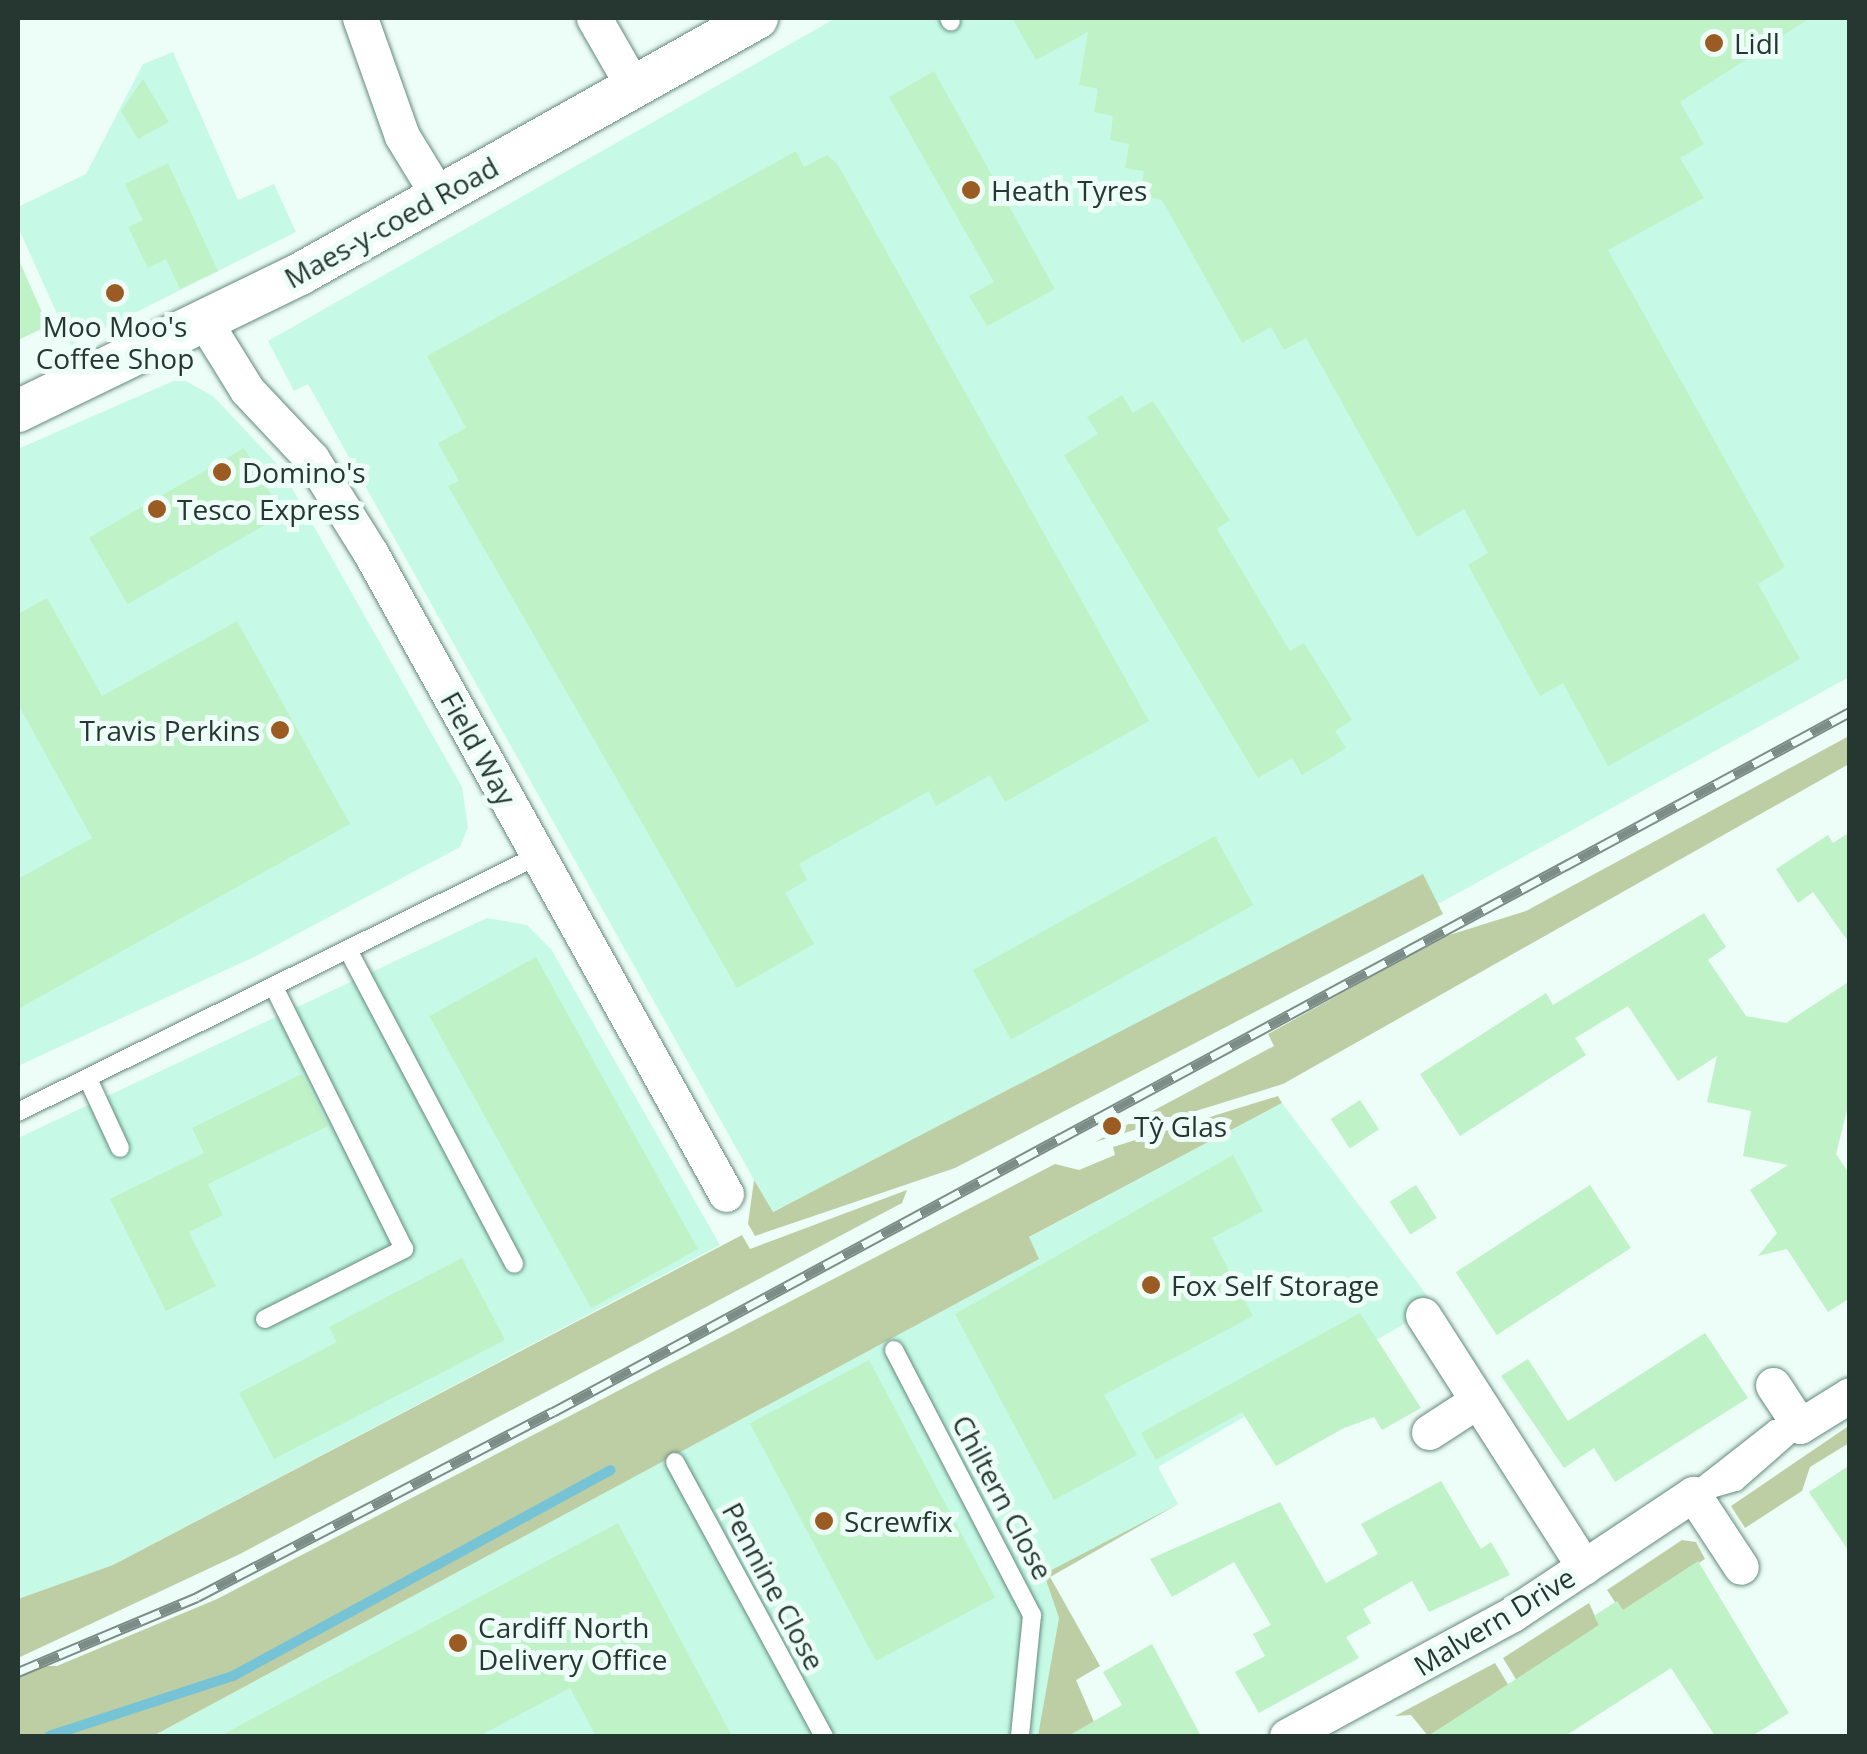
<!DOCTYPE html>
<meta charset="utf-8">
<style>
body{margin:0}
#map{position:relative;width:1867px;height:1754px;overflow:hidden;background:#edfdf7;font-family:"Open Sans",sans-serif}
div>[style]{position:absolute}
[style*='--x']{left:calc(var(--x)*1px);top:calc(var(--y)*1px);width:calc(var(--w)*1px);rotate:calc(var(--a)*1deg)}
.built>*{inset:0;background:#c6fae7}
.green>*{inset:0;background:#bdcea5}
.stream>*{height:10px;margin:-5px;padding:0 5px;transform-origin:5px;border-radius:5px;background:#77c3d6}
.building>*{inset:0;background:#bff2c6;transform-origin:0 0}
.roads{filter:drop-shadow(0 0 2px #638a7c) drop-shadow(0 0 2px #638a7c)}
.service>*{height:18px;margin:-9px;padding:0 9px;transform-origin:9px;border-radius:9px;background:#fff}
.minor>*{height:35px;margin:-17.5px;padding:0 17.5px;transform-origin:17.5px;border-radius:17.5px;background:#fff}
.tertiary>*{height:42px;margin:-21px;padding:0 21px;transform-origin:21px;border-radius:21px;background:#fff}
.rail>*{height:11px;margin-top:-5.5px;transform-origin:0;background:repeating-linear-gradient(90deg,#edfdf7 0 22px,#7c8d87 0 44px);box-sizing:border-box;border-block:2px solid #7c8d87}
.dots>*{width:28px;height:28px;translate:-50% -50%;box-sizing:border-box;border:5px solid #edfdf7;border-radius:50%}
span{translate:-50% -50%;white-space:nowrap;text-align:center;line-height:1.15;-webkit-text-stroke:10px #edfdf7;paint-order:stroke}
.poi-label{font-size:28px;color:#263731}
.left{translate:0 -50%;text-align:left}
.right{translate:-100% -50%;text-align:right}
.street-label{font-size:28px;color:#263731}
.frame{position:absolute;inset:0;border:20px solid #263731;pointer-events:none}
</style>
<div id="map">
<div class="built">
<i style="clip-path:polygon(836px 18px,1848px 18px,1849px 677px,1438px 904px,1413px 901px,1259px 966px,772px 1212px,308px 384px,294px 391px,268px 341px)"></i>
<i style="clip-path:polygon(173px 52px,238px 200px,274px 184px,296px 232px,71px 345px,18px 227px,18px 207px,86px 174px,143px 64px)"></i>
<i style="clip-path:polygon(180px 378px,213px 396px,280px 467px,462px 787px,468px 827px,460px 847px,256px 956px,18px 1066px,18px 449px)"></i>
<i style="clip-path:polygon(487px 918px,527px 925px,551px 949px,720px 1245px,113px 1565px,18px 1599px,18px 1138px)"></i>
<i style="clip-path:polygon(1282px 1103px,1435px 1306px,1158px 1467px,1178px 1504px,1050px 1577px,1100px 1666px,1076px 1680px,1100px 1736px,153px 1736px,1038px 1259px,1028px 1238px)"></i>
</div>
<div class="green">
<i style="clip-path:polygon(1849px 736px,1849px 764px,1283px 1084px,1095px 1142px,1274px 1046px,1268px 1034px,1443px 937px,1526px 911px)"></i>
<i style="clip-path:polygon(1423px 874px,1443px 914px,955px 1168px,755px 1236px,748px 1224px,754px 1180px,773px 1212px)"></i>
<i style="clip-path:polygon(1278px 1096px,1282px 1103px,1029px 1237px,1039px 1259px,153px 1736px,18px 1736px,18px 1666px,57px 1666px,217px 1599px,1055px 1164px,1079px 1170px,1115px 1155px,1113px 1147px)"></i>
<i style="clip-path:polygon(907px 1190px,902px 1203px,240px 1554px,18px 1658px,18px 1599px,113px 1565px,742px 1235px,750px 1249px)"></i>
<i style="clip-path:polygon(1847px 1427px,1849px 1443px,1810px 1467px,1802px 1491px,1745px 1528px,1731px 1506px)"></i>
<i style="clip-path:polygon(1178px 1504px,1050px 1577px,1100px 1666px,1076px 1680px,1100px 1736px,1038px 1736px,1059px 1618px,1044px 1574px)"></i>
<i style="clip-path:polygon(1682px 1540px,1696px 1542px,1705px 1559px,1623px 1610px,1615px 1602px,1607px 1590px)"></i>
<i style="clip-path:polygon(1589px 1603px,1599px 1625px,1517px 1681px,1503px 1658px)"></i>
<i style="clip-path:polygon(1495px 1663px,1509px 1686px,1428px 1736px,1411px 1715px,1395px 1716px)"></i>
</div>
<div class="stream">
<i style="--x:49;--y:1736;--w:194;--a:-18.1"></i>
<i style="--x:233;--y:1676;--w:430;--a:-28.6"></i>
</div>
<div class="building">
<i style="clip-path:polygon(1012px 18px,1810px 18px,1680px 102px,1704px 144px,1680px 158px,1704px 198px,1608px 250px,1785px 567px,1758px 584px,1800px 659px,1608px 766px,1563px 683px,1540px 696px,1468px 565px,1488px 553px,1464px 509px,1417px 537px,1306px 338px,1284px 350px,1271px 327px,1242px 343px,1162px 200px,1140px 196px,1144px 171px,1125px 168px,1129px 144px,1110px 140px,1113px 116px,1094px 112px,1098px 89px,1079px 85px,1088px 32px,1036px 60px)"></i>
<i style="clip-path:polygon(934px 71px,1055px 289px,987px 326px,969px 296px,994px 282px,889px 97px)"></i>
<i style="clip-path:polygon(143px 79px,169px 122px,138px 139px,121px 111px)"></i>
<i style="clip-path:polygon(796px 151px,804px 167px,827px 155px,838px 165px,1149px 721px,1005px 802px,990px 775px,936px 806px,929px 791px,799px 864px,807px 880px,785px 893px,814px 944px,737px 988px,448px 486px,459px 481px,438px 443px,466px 428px,427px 356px)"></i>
<i style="clip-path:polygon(168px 163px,218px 271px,180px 289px,166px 259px,148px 268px,128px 227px,143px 220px,125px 184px)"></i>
<i style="clip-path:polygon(18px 258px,48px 326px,18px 340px)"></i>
<i style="clip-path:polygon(1122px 395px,1133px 413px,1153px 401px,1230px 520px,1217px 529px,1290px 651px,1304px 643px,1352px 720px,1335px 731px,1346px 748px,1302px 775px,1292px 758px,1258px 778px,1064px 455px,1098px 434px,1087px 417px)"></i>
<i style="left:244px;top:448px;width:77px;height:179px;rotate:60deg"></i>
<i style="clip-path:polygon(47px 598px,102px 696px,237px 621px,350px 824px,18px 1009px,18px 879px,92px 838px,18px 704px,18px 614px)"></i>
<i style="clip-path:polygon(1850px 832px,1850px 944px,1813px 892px,1798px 903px,1776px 869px,1828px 835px,1833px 843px)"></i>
<i style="left:1215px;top:836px;width:79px;height:277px;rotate:61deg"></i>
<i style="clip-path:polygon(1704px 913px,1726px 947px,1708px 960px,1746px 1016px,1786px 1023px,1850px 981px,1850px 1098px,1836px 1154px,1850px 1175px,1850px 1298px,1828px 1312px,1787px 1249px,1758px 1256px,1777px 1233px,1750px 1190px,1788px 1165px,1743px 1156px,1751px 1111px,1707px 1102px,1717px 1056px,1678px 1081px,1628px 1006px,1575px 1038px,1586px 1055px,1460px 1136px,1420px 1074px,1546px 993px,1553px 1005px)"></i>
<i style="left:536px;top:957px;width:334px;height:122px;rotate:61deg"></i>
<i style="clip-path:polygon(302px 1074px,328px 1126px,208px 1184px,223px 1215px,189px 1232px,216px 1286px,166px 1311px,110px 1199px,204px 1153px,192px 1128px)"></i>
<i style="left:1360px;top:1100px;width:35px;height:35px;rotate:57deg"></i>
<i style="clip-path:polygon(1233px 1155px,1263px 1211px,1212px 1238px,1253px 1316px,1104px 1395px,1137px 1455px,1054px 1500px,955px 1314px)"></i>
<i style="left:1416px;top:1185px;width:39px;height:31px;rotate:58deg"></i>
<i style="left:1590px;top:1185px;width:75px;height:160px;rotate:57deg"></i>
<i style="clip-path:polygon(462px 1258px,505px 1340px,274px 1459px,239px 1393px,337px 1342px,329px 1327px)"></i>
<i style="clip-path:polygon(1360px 1313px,1421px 1408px,1382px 1430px,1374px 1417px,1344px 1428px,1276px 1466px,1242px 1412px,1156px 1460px,1141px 1433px)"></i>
<i style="clip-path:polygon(1705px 1333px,1748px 1398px,1615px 1482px,1594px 1448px,1564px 1468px,1501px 1376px,1528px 1359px,1568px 1421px)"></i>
<i style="left:869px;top:1360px;width:269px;height:135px;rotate:62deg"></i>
<i style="clip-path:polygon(1850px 1465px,1850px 1553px,1809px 1492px)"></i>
<i style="clip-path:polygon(1441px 1481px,1481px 1549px,1491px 1542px,1510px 1575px,1429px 1612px,1412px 1581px,1363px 1609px,1371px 1623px,1346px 1637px,1359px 1658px,1259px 1713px,1235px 1672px,1265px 1656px,1253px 1634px,1271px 1625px,1234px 1562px,1172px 1597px,1150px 1559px,1280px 1502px,1326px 1583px,1378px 1554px,1361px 1524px)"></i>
<i style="clip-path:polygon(618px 1523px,732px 1736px,596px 1736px,570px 1688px,479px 1736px,220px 1736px)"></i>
<i style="clip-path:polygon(1698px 1561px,1789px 1713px,1752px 1736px,1715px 1736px,1671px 1668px,1565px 1736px,1428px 1736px,1599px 1625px,1594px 1616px,1617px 1601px,1623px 1610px)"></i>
<i style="clip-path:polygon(1152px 1644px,1201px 1736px,1068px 1736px,1122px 1705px,1103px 1672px)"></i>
</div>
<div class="roads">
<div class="service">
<i style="--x:949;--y:18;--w:4;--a:63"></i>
<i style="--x:348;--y:950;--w:355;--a:62.1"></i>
<i style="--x:88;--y:1079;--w:76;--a:65.1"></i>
<i style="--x:18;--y:1112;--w:581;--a:-26.26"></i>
<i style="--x:265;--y:1319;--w:156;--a:-26.7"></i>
<i style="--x:404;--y:1249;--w:292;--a:-116.4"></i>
<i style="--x:894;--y:1350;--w:299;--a:62.5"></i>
<i style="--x:1032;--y:1615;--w:122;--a:95.7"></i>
<i style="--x:675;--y:1462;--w:312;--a:61.5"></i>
<i style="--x:1697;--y:1490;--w:99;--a:-38"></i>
<i style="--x:1775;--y:1429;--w:25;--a:-7"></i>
<i style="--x:1693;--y:1494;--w:45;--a:-15.6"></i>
<i style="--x:1736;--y:1482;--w:85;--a:-41.2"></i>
</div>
<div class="minor">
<i style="--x:360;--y:18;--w:125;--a:70.4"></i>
<i style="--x:402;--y:136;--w:69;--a:58.6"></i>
<i style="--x:594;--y:18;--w:78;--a:60.2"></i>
<i style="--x:205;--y:322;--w:80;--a:58.3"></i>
<i style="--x:247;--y:390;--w:95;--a:46.7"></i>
<i style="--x:312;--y:459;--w:110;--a:58.1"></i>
<i style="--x:370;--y:552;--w:734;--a:60.99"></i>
<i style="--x:1423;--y:1315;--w:299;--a:57.4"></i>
<i style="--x:1773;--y:1385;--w:49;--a:56.6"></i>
<i style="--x:1800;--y:1426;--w:59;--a:-31.8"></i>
<i style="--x:1429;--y:1432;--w:57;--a:-32.9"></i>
<i style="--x:1287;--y:1736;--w:255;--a:-28.4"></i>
<i style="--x:1511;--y:1615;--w:219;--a:-33.6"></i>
<i style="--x:1693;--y:1494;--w:87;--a:56.7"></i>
</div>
<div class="tertiary">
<i style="--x:18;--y:411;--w:314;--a:-25.9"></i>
<i style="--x:300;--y:274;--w:524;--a:-29.26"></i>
</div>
</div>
<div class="rail">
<i style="--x:18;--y:1672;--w:194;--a:-22.7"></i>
<i style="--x:197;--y:1597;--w:401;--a:-27.5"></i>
<i style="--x:553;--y:1412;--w:1474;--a:-28.36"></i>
</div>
<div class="dots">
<i style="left:1714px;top:43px;background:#9b5c23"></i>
<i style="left:971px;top:190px;background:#9b5c23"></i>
<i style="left:115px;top:293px;background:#9b5c23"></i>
<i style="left:222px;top:472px;background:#9b5c23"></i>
<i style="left:157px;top:509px;background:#9b5c23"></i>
<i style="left:280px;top:730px;background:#9b5c23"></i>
<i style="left:1112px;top:1126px;background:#9b5c23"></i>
<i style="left:1151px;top:1285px;background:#9b5c23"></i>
<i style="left:824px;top:1521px;background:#9b5c23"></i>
<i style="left:458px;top:1643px;background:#9b5c23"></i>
</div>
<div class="poi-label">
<span class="left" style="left:1734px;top:43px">Lidl</span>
<span class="left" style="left:991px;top:190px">Heath Tyres</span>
<span style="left:115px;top:342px">Moo Moo's<br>Coffee Shop</span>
<span class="left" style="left:242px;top:472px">Domino's</span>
<span class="left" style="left:177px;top:509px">Tesco Express</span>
<span class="right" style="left:260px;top:730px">Travis Perkins</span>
<span class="left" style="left:1134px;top:1126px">Tŷ Glas</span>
<span class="left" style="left:1171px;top:1285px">Fox Self Storage</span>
<span class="left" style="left:844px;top:1521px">Screwfix</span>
<span class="left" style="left:478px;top:1643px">Cardiff North<br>Delivery Office</span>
</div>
<div class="street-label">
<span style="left:391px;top:222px;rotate:-29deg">Maes-y-coed Road</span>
<span style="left:479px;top:748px;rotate:61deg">Field Way</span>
<span style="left:1003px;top:1497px;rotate:62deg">Chiltern Close</span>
<span style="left:774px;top:1586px;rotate:62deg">Pennine Close</span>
<span style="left:1494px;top:1621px;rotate:-31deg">Malvern Drive</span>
</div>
<div class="frame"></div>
</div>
